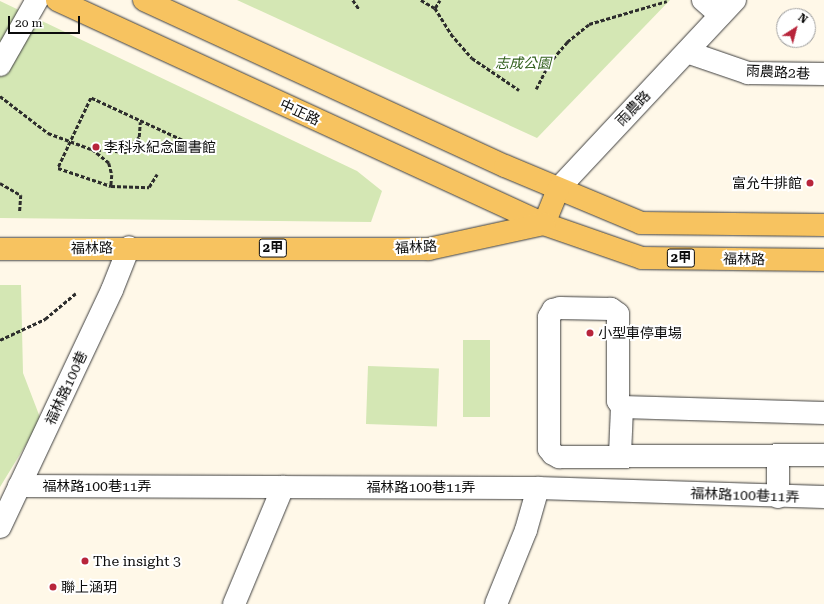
<!DOCTYPE html>
<meta charset="utf-8">
<style>
body{margin:0}
#map{position:relative;width:824px;height:604px;overflow:hidden;background:#fff8e8;font-family:"Roboto Serif","Noto Sans TC",serif}
div>[style]{position:absolute}
[style*='--x']{left:calc(var(--x)*1px);top:calc(var(--y)*1px);width:calc(var(--w)*1px);rotate:calc(var(--a)*1deg)}
.green>*{inset:0;background:#d4e7b4;transform-origin:0 0}
.path>*{height:2.5px;margin-top:-1.25px;transform-origin:0;background:repeating-linear-gradient(90deg,#2d2d2d 0 4px,transparent 0 6px)}
.roads{filter:drop-shadow(0 0 1px #3e3e3e) drop-shadow(0 0 1px #3e3e3e)}
.minor>*{height:22px;margin:-11px;padding:0 11px;transform-origin:11px;border-radius:11px;background:#fff}
.major>*{height:22px;margin:-11px;padding:0 11px;transform-origin:11px;border-radius:11px;background:#f7c360}
.dots>*{width:11px;height:11px;translate:-50% -50%;box-sizing:border-box;border:2px solid #fff;border-radius:50%}
span{translate:-50% -50%;white-space:nowrap;text-align:center;line-height:1.15;-webkit-text-stroke:4px #fff;paint-order:stroke}
.shield-label span{padding:1px 3px;background:#fff;border:1px solid;border-radius:3px;-webkit-text-stroke-width:0}
.shield-label{font-size:13px;color:#0b0b0b;font-weight:700}
.park-label{font-size:14px;color:#32601d;font-style:italic}
.street-label{font-size:14px;color:#0b0b0b}
.poi-label{font-size:14px;color:#0b0b0b}
.left{translate:0 -50%;text-align:left}
.right{translate:-100% -50%;text-align:right}
.north{position:absolute;left:776px;top:8px;width:40px;height:40px;box-sizing:border-box;background:#fff;border:1px solid #9d9d9d;border-radius:50%;rotate:36deg;font-size:11px;font-weight:700;line-height:16px;text-align:center;color:#0b0b0b}
.north::after{content:'';display:block;margin:auto;width:14px;height:18px;background:#b8253b;clip-path:polygon(50% 0,100% 100%,50% 72%,0 100%)}
.scale{position:absolute;left:8px;top:16px;width:72px;height:18px;box-sizing:border-box;border:2px solid #0b0b0b;border-top:0;padding-left:5px;font-size:12px;line-height:14px;white-space:nowrap;color:#0b0b0b;-webkit-text-stroke:3px #fff;paint-order:stroke}
</style>
<div id="map">
<div class="green">
<i style="clip-path:polygon(237px 0,670px 0,537px 138px)"></i>
<i style="clip-path:polygon(0 1px,357px 171px,382px 191px,371px 222px,0 218px)"></i>
<i style="clip-path:polygon(0 285px,21px 285px,23px 373px,41px 420px,0 487px)"></i>
<i style="left:463px;top:340px;width:27px;height:77px"></i>
<i style="left:368px;top:366px;width:71px;height:58px;rotate:2deg"></i>
</div>
<div class="path">
<i style="--x:353;--y:0;--w:11;--a:56"></i>
<i style="--x:421;--y:0;--w:16;--a:30"></i>
<i style="--x:435;--y:8;--w:31;--a:58"></i>
<i style="--x:451;--y:34;--w:32;--a:49"></i>
<i style="--x:472;--y:58;--w:57;--a:34.2"></i>
<i style="--x:435;--y:8;--w:9;--a:-58"></i>
<i style="--x:536;--y:89;--w:29;--a:-63"></i>
<i style="--x:549;--y:63;--w:28;--a:-49"></i>
<i style="--x:567;--y:42;--w:28;--a:-39"></i>
<i style="--x:589;--y:24;--w:81;--a:-16.4"></i>
<i style="--x:0;--y:96;--w:61;--a:37.6"></i>
<i style="--x:48;--y:133;--w:46;--a:20.4"></i>
<i style="--x:91;--y:149;--w:33;--a:5"></i>
<i style="--x:124;--y:152;--w:21;--a:-45"></i>
<i style="--x:139;--y:137;--w:15;--a:-86"></i>
<i style="--x:92;--y:149;--w:22;--a:39"></i>
<i style="--x:109;--y:163;--w:12;--a:76"></i>
<i style="--x:112;--y:175;--w:11;--a:95"></i>
<i style="--x:124;--y:152;--w:55;--a:-7.3"></i>
<i style="--x:179;--y:145;--w:6;--a:-59"></i>
<i style="--x:182;--y:140;--w:100;--a:-155.2"></i>
<i style="--x:91;--y:98;--w:77;--a:115.2"></i>
<i style="--x:58;--y:168;--w:56;--a:18.8"></i>
<i style="--x:111;--y:186;--w:38;--a:2"></i>
<i style="--x:149;--y:187;--w:15;--a:-58"></i>
<i style="--x:0;--y:183;--w:24;--a:30"></i>
<i style="--x:21;--y:195;--w:16;--a:94"></i>
<i style="--x:0;--y:340;--w:50;--a:-25"></i>
<i style="--x:45;--y:319;--w:40;--a:-40"></i>
</div>
<div class="roads">
<div class="minor">
<i style="--x:703;--y:0;--w:23;--a:41"></i>
<i style="--x:687;--y:52;--w:65;--a:19"></i>
<i style="--x:748;--y:73;--w:76;--a:0.8"></i>
<i style="--x:0;--y:65;--w:75;--a:-60.4"></i>
<i style="--x:558;--y:189;--w:259;--a:-46.9"></i>
<i style="--x:824;--y:413;--w:202;--a:-178.3"></i>
<i style="--x:622;--y:407;--w:7;--a:-124"></i>
<i style="--x:618;--y:401;--w:87;--a:-90"></i>
<i style="--x:618;--y:314;--w:9;--a:-144"></i>
<i style="--x:611;--y:309;--w:51;--a:-178.9"></i>
<i style="--x:560;--y:308;--w:7;--a:164"></i>
<i style="--x:553;--y:310;--w:8;--a:120"></i>
<i style="--x:549;--y:317;--w:132;--a:90"></i>
<i style="--x:549;--y:449;--w:6;--a:51"></i>
<i style="--x:553;--y:454;--w:7;--a:27"></i>
<i style="--x:559;--y:457;--w:265;--a:-0.4"></i>
<i style="--x:620;--y:455;--w:48;--a:-87.6"></i>
<i style="--x:778;--y:455;--w:42;--a:90"></i>
<i style="--x:19;--y:486;--w:519;--a:0.22"></i>
<i style="--x:538;--y:488;--w:286;--a:1.8"></i>
<i style="--x:0;--y:527;--w:262;--a:-64.7"></i>
<i style="--x:112;--y:290;--w:46;--a:-68.4"></i>
<i style="--x:234;--y:604;--w:127;--a:-67.3"></i>
<i style="--x:496;--y:604;--w:80;--a:-67.9"></i>
<i style="--x:526;--y:530;--w:44;--a:-74.1"></i>
</div>
<div class="major">
<i style="--x:57;--y:0;--w:536;--a:24.7"></i>
<i style="--x:544;--y:224;--w:104;--a:19.1"></i>
<i style="--x:642;--y:258;--w:182;--a:0.6"></i>
<i style="--x:144;--y:0;--w:397;--a:24.7"></i>
<i style="--x:505;--y:166;--w:147;--a:22.7"></i>
<i style="--x:641;--y:223;--w:183;--a:0.6"></i>
<i style="--x:544;--y:224;--w:38;--a:-68"></i>
<i style="--x:0;--y:249;--w:429;--a:0"></i>
<i style="--x:429;--y:249;--w:118;--a:-12.3"></i>
</div>
</div>
<div class="dots">
<i style="left:96px;top:147px;background:#b8253b"></i>
<i style="left:810px;top:183px;background:#b8253b"></i>
<i style="left:590px;top:333px;background:#b8253b"></i>
<i style="left:85px;top:561px;background:#b8253b"></i>
<i style="left:53px;top:587px;background:#b8253b"></i>
</div>
<div class="shield-label">
<span style="left:273px;top:248px">2甲</span>
<span style="left:681px;top:258px">2甲</span>
</div>
<div class="park-label">
<span style="left:523px;top:63px">志成公園</span>
</div>
<div class="street-label">
<span style="left:778px;top:72px;rotate:3deg">雨農路2巷</span>
<span style="left:633px;top:108px;rotate:-46deg">雨農路</span>
<span style="left:300px;top:112px;rotate:25deg">中正路</span>
<span style="left:416px;top:247px;rotate:-3deg">福林路</span>
<span style="left:92px;top:248px;rotate:-1deg">福林路</span>
<span style="left:744px;top:259px;rotate:1deg">福林路</span>
<span style="left:66px;top:388px;rotate:-65deg">福林路100巷</span>
<span style="left:97px;top:486px">福林路100巷11弄</span>
<span style="left:421px;top:487px">福林路100巷11弄</span>
<span style="left:745px;top:495px;rotate:2deg">福林路100巷11弄</span>
</div>
<div class="poi-label">
<span class="left" style="left:104px;top:147px">李科永紀念圖書館</span>
<span class="right" style="left:802px;top:183px">富允牛排館</span>
<span class="left" style="left:598px;top:333px">小型車停車場</span>
<span class="left" style="left:93px;top:561px">The insight 3</span>
<span class="left" style="left:61px;top:587px">聯上涵玥</span>
</div>
<div class="north">N</div>
<div class="scale">20 m</div>
</div>
